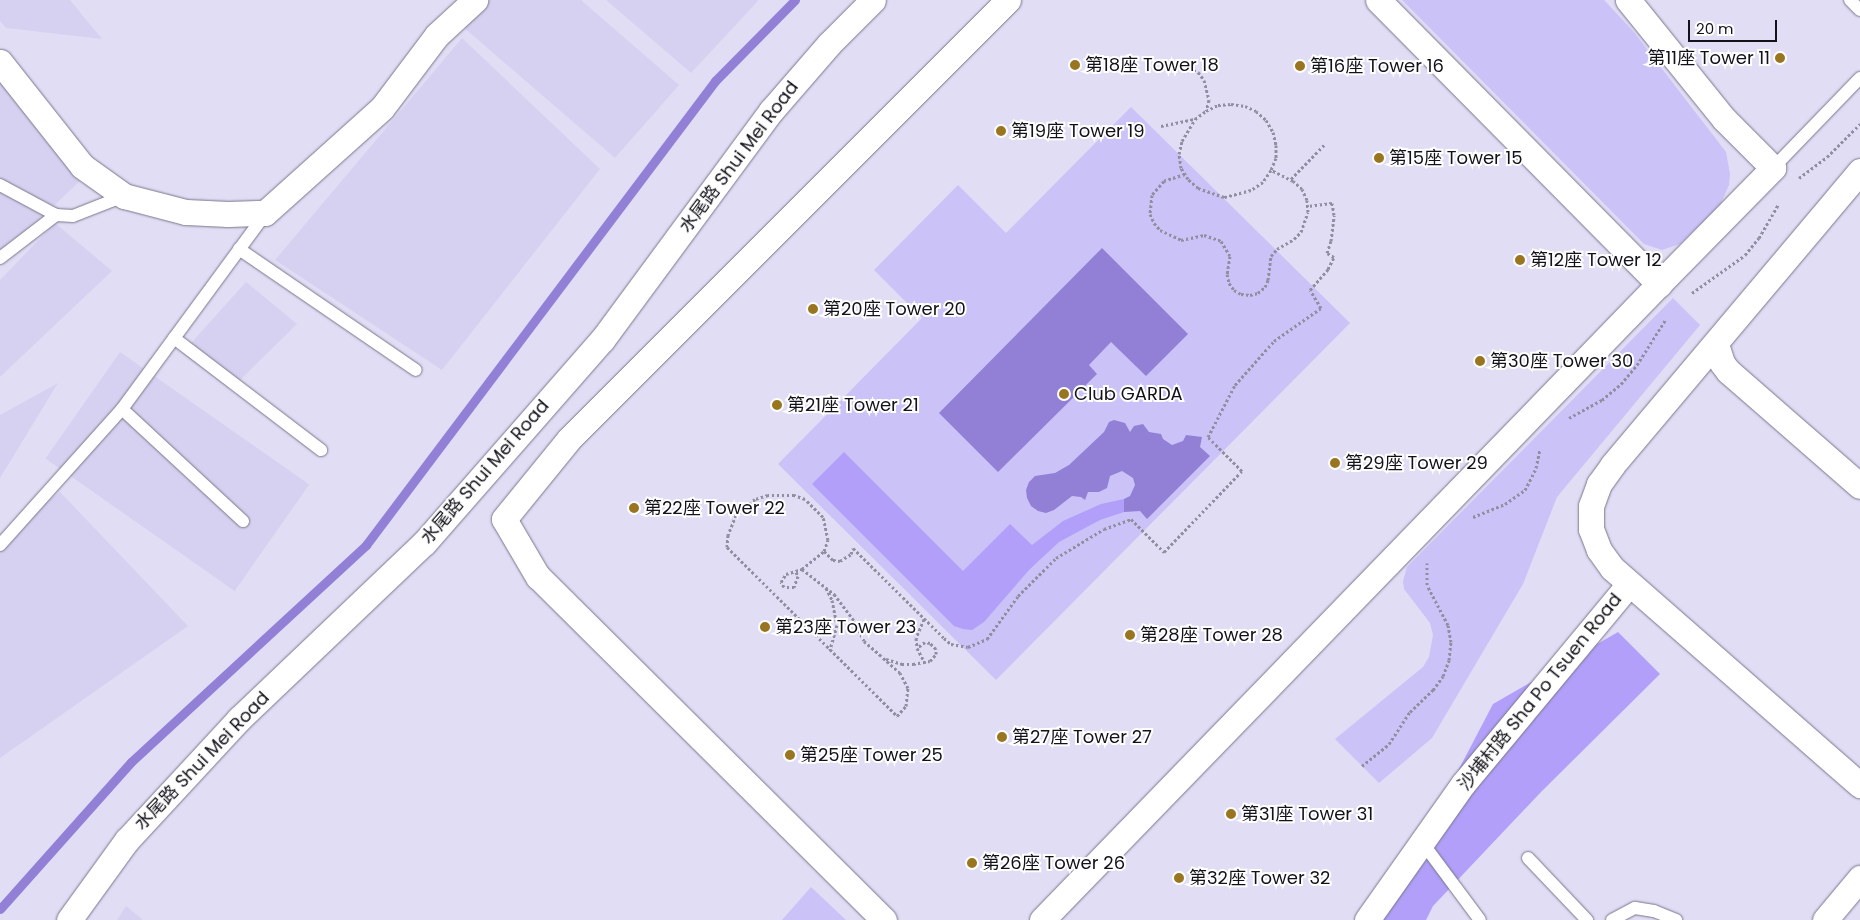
<!DOCTYPE html>
<meta charset="utf-8">
<style>
body{margin:0}
#map{position:relative;width:1860px;height:920px;overflow:hidden;background:#e1ddf5;font-family:Poppins,"Noto Sans TC",sans-serif}
div>[style]{position:absolute}
[style*='--x']{left:calc(var(--x)*1px);top:calc(var(--y)*1px);width:calc(var(--w)*1px);rotate:calc(var(--a)*1deg)}
.built>*{inset:0;background:#d6d1f0;transform-origin:0 0}
.green>*{inset:0;background:#cbc2f7}
.forest>*{inset:0;background:#b29ff9}
.water>*{inset:0;background:#927fd6}
.stream>*{height:9px;margin:-4.5px;padding:0 4.5px;transform-origin:4.5px;border-radius:4.5px;background:#927fd6}
.path>*{height:3px;margin-top:-1.5px;transform-origin:0;background:repeating-linear-gradient(90deg,#918ea0 0 2.5px,transparent 0 5px)}
.roads{filter:drop-shadow(0 0 1px #79768b) drop-shadow(0 0 1px #79768b)}
.service>*{height:12px;margin:-6px;padding:0 6px;transform-origin:6px;border-radius:6px;background:#fff}
.minor>*{height:25px;margin:-12.5px;padding:0 12.5px;transform-origin:12.5px;border-radius:12.5px;background:#fff}
.dots>*{width:14px;height:14px;translate:-50% -50%;box-sizing:border-box;border:2px solid #fff;border-radius:50%}
span{translate:-50% -50%;white-space:nowrap;text-align:center;line-height:1.15;-webkit-text-stroke:4px #fff;paint-order:stroke}
.poi-label{font-size:18px;color:#131119}
.right{translate:-100% -50%;text-align:right}
.left{translate:0 -50%;text-align:left}
.street-label{font-size:18px;color:#131119}
.scale{position:absolute;left:1688px;top:20px;width:89px;height:22px;box-sizing:border-box;border:2px solid #131119;border-top:0;padding-left:6px;font-size:15px;line-height:18px;white-space:nowrap;color:#131119;-webkit-text-stroke:4px #fff;paint-order:stroke}
</style>
<div id="map">
<div class="built">
<i style="clip-path:polygon(0 0,70px 0,102px 39px,6px 28px,0 21px)"></i>
<i style="clip-path:polygon(488px 0,581px 0,679px 85px,615px 158px,462px 26px)"></i>
<i style="clip-path:polygon(606px 0,757px 0,758px 1px,691px 73px)"></i>
<i style="clip-path:polygon(462px 38px,600px 169px,442px 370px,275px 260px)"></i>
<i style="clip-path:polygon(0 66px,83px 178px,0 257px)"></i>
<i style="clip-path:polygon(55px 223px,112px 271px,0 377px,0 280px)"></i>
<i style="clip-path:polygon(246px 282px,297px 324px,231px 389px,182px 353px)"></i>
<i style="left:120px;top:352px;width:231px;height:130px;rotate:35deg"></i>
<i style="clip-path:polygon(58px 383px,0 478px,0 415px)"></i>
<i style="clip-path:polygon(60px 492px,188px 626px,0 758px,0 536px)"></i>
<i style="clip-path:polygon(126px 906px,143px 920px,117px 920px)"></i>
</div>
<div class="green">
<i style="clip-path:polygon(1402px 0,1604px 0,1633px 31px,1726px 152px,1730px 174px,1729px 185px,1720px 205px,1680px 244px,1662px 250px,1644px 244px)"></i>
<i style="clip-path:polygon(1131px 107px,1350px 323px,996px 680px,778px 464px,922px 318px,874px 270px,958px 185px,1006px 233px)"></i>
<i style="clip-path:polygon(1673px 298px,1700px 325px,1557px 497px,1523px 584px,1432px 738px,1379px 783px,1335px 739px,1423px 667px,1429px 657px,1433px 635px,1430px 623px,1404px 589px,1403px 581px,1407px 567px)"></i>
<i style="clip-path:polygon(811px 887px,846px 920px,782px 920px)"></i>
</div>
<div class="forest">
<i style="clip-path:polygon(844px 452px,963px 571px,1010px 524px,1032px 545px,1063px 521px,1101px 504px,1124px 499px,1124px 512px,1100px 520px,1059px 542px,1029px 570px,984px 622px,972px 630px,963px 629px,954px 626px,812px 484px)"></i>
<i style="clip-path:polygon(1618px 632px,1660px 674px,1541px 792px,1433px 906px,1426px 920px,1380px 920px,1493px 704px)"></i>
</div>
<div class="water">
<i style="clip-path:polygon(1102px 248px,1188px 334px,1146px 376px,1111px 342px,1089px 365px,1097px 374px,998px 472px,939px 413px)"></i>
<i style="clip-path:polygon(1114px 420px,1125px 423px,1130px 432px,1134px 426px,1143px 424px,1149px 432px,1161px 434px,1163px 439px,1172px 445px,1183px 441px,1186px 435px,1202px 437px,1200px 447px,1210px 456px,1147px 519px,1140px 511px,1124px 512px,1124px 499px,1130px 496px,1135px 485px,1133px 478px,1122px 471px,1110px 476px,1107px 488px,1099px 492px,1088px 492px,1085px 500px,1081px 497px,1072px 496px,1054px 510px,1046px 513px,1038px 511px,1031px 506px,1027px 498px,1026px 490px,1029px 482px,1035px 476px,1055px 473px,1069px 465px,1104px 432px,1109px 422px)"></i>
</div>
<div class="stream">
<i style="--x:0;--y:909;--w:197;--a:-48.3"></i>
<i style="--x:131;--y:762;--w:320;--a:-42.7"></i>
<i style="--x:366;--y:545;--w:581;--a:-53.05"></i>
<i style="--x:715;--y:81;--w:114;--a:-45.4"></i>
</div>
<div class="path">
<i style="--x:1180;--y:63;--w:20;--a:27"></i>
<i style="--x:1198;--y:72;--w:10;--a:53"></i>
<i style="--x:1204;--y:80;--w:21;--a:76"></i>
<i style="--x:1209;--y:100;--w:11;--a:105"></i>
<i style="--x:1231;--y:104;--w:14;--a:8"></i>
<i style="--x:1245;--y:106;--w:12;--a:24"></i>
<i style="--x:1256;--y:111;--w:13;--a:42"></i>
<i style="--x:1266;--y:120;--w:14;--a:60"></i>
<i style="--x:1273;--y:132;--w:13;--a:77"></i>
<i style="--x:1276;--y:145;--w:13;--a:90"></i>
<i style="--x:1276;--y:158;--w:13;--a:113"></i>
<i style="--x:1271;--y:170;--w:14;--a:124"></i>
<i style="--x:1263;--y:182;--w:14;--a:146"></i>
<i style="--x:1251;--y:190;--w:28;--a:165"></i>
<i style="--x:1224;--y:197;--w:28;--a:-161"></i>
<i style="--x:1198;--y:188;--w:13;--a:-138"></i>
<i style="--x:1188;--y:179;--w:13;--a:-122"></i>
<i style="--x:1181;--y:168;--w:14;--a:-98"></i>
<i style="--x:1179;--y:154;--w:13;--a:-77"></i>
<i style="--x:1182;--y:141;--w:26;--a:-59"></i>
<i style="--x:1195;--y:119;--w:14;--a:-36"></i>
<i style="--x:1206;--y:111;--w:13;--a:-27"></i>
<i style="--x:1218;--y:105;--w:13;--a:-4"></i>
<i style="--x:1161;--y:126;--w:34;--a:-12"></i>
<i style="--x:1185;--y:174;--w:22;--a:162"></i>
<i style="--x:1164;--y:181;--w:18;--a:131"></i>
<i style="--x:1152;--y:195;--w:19;--a:96"></i>
<i style="--x:1150;--y:214;--w:10;--a:66"></i>
<i style="--x:1154;--y:223;--w:9;--a:49"></i>
<i style="--x:1160;--y:230;--w:23;--a:25"></i>
<i style="--x:1181;--y:240;--w:24;--a:-12"></i>
<i style="--x:1204;--y:235;--w:18;--a:19"></i>
<i style="--x:1221;--y:241;--w:17;--a:59"></i>
<i style="--x:1230;--y:256;--w:18;--a:99"></i>
<i style="--x:1227;--y:274;--w:9;--a:77"></i>
<i style="--x:1229;--y:283;--w:9;--a:54"></i>
<i style="--x:1234;--y:290;--w:8;--a:30"></i>
<i style="--x:1241;--y:294;--w:9;--a:6"></i>
<i style="--x:1250;--y:295;--w:8;--a:-14"></i>
<i style="--x:1258;--y:293;--w:9;--a:-41"></i>
<i style="--x:1265;--y:287;--w:8;--a:-67"></i>
<i style="--x:1268;--y:280;--w:24;--a:-83"></i>
<i style="--x:1271;--y:256;--w:9;--a:-49"></i>
<i style="--x:1277;--y:249;--w:20;--a:-30"></i>
<i style="--x:1294;--y:239;--w:10;--a:-45"></i>
<i style="--x:1301;--y:232;--w:21;--a:-71"></i>
<i style="--x:1308;--y:212;--w:12;--a:-95"></i>
<i style="--x:1307;--y:200;--w:12;--a:-114"></i>
<i style="--x:1302;--y:189;--w:12;--a:-138"></i>
<i style="--x:1293;--y:181;--w:25;--a:-153"></i>
<i style="--x:1799;--y:178;--w:35;--a:-37"></i>
<i style="--x:1827;--y:157;--w:47;--a:-45"></i>
<i style="--x:1291;--y:179;--w:49;--a:-45.8"></i>
<i style="--x:1692;--y:293;--w:65;--a:-35.6"></i>
<i style="--x:1745;--y:255;--w:22;--a:-51"></i>
<i style="--x:1759;--y:238;--w:38;--a:-60"></i>
<i style="--x:1569;--y:418;--w:38;--a:-29"></i>
<i style="--x:1602;--y:400;--w:25;--a:-40"></i>
<i style="--x:1621;--y:384;--w:25;--a:-50"></i>
<i style="--x:1637;--y:365;--w:54;--a:-57.8"></i>
<i style="--x:1473;--y:517;--w:35;--a:-22"></i>
<i style="--x:1505;--y:504;--w:24;--a:-35"></i>
<i style="--x:1525;--y:490;--w:25;--a:-63"></i>
<i style="--x:1536;--y:468;--w:19;--a:-78"></i>
<i style="--x:824;--y:551;--w:13;--a:45"></i>
<i style="--x:833;--y:560;--w:7;--a:8"></i>
<i style="--x:840;--y:561;--w:13;--a:-32"></i>
<i style="--x:851;--y:554;--w:6;--a:-72"></i>
<i style="--x:853;--y:548;--w:128;--a:44.7"></i>
<i style="--x:944;--y:638;--w:9;--a:41"></i>
<i style="--x:951;--y:644;--w:17;--a:10"></i>
<i style="--x:968;--y:647;--w:21;--a:-23"></i>
<i style="--x:987;--y:639;--w:53;--a:-54.2"></i>
<i style="--x:1018;--y:596;--w:54;--a:-45"></i>
<i style="--x:1056;--y:558;--w:56;--a:-31.1"></i>
<i style="--x:1104;--y:529;--w:29;--a:-20"></i>
<i style="--x:1131;--y:519;--w:47;--a:45"></i>
<i style="--x:1164;--y:552;--w:112;--a:-46.1"></i>
<i style="--x:1242;--y:471;--w:48;--a:-135"></i>
<i style="--x:1208;--y:437;--w:59;--a:-62.6"></i>
<i style="--x:1235;--y:385;--w:59;--a:-48.4"></i>
<i style="--x:1274;--y:341;--w:57;--a:-35.1"></i>
<i style="--x:1321;--y:308;--w:21;--a:-121"></i>
<i style="--x:1310;--y:290;--w:28;--a:-49"></i>
<i style="--x:1328;--y:269;--w:13;--a:-63"></i>
<i style="--x:1334;--y:257;--w:8;--a:-150"></i>
<i style="--x:1327;--y:253;--w:13;--a:-72"></i>
<i style="--x:1331;--y:241;--w:26;--a:-83"></i>
<i style="--x:1334;--y:215;--w:12;--a:-99"></i>
<i style="--x:1332;--y:203;--w:24;--a:173"></i>
<i style="--x:802;--y:569;--w:41;--a:38"></i>
<i style="--x:834;--y:594;--w:34;--a:53"></i>
<i style="--x:854;--y:621;--w:22;--a:63"></i>
<i style="--x:864;--y:641;--w:23;--a:41"></i>
<i style="--x:796;--y:572;--w:4;--a:63"></i>
<i style="--x:798;--y:576;--w:12;--a:110"></i>
<i style="--x:794;--y:587;--w:10;--a:180"></i>
<i style="--x:784;--y:587;--w:6;--a:-121"></i>
<i style="--x:781;--y:582;--w:9;--a:-58"></i>
<i style="--x:786;--y:574;--w:17;--a:-17"></i>
<i style="--x:802;--y:569;--w:28;--a:-39"></i>
<i style="--x:824;--y:551;--w:12;--a:-70"></i>
<i style="--x:828;--y:540;--w:24;--a:-102"></i>
<i style="--x:823;--y:517;--w:25;--a:-135"></i>
<i style="--x:805;--y:499;--w:12;--a:-160"></i>
<i style="--x:794;--y:495;--w:26;--a:180"></i>
<i style="--x:768;--y:495;--w:14;--a:163"></i>
<i style="--x:755;--y:499;--w:25;--a:140"></i>
<i style="--x:736;--y:515;--w:22;--a:112"></i>
<i style="--x:728;--y:535;--w:12;--a:95"></i>
<i style="--x:727;--y:547;--w:240;--a:44.8"></i>
<i style="--x:897;--y:716;--w:13;--a:-48"></i>
<i style="--x:906;--y:706;--w:18;--a:-84"></i>
<i style="--x:908;--y:688;--w:17;--a:-118"></i>
<i style="--x:900;--y:673;--w:25;--a:-138"></i>
<i style="--x:826;--y:588;--w:13;--a:63"></i>
<i style="--x:832;--y:600;--w:25;--a:79"></i>
<i style="--x:837;--y:625;--w:26;--a:106"></i>
<i style="--x:924;--y:619;--w:21;--a:113"></i>
<i style="--x:916;--y:638;--w:10;--a:84"></i>
<i style="--x:917;--y:648;--w:17;--a:62"></i>
<i style="--x:886;--y:659;--w:17;--a:17"></i>
<i style="--x:902;--y:664;--w:11;--a:0"></i>
<i style="--x:913;--y:664;--w:17;--a:-10"></i>
<i style="--x:930;--y:661;--w:9;--a:-49"></i>
<i style="--x:936;--y:654;--w:5;--a:-90"></i>
<i style="--x:936;--y:649;--w:8;--a:-135"></i>
<i style="--x:930;--y:643;--w:5;--a:-169"></i>
<i style="--x:925;--y:642;--w:10;--a:143"></i>
<i style="--x:1362;--y:766;--w:35;--a:-39"></i>
<i style="--x:1389;--y:744;--w:38;--a:-57"></i>
<i style="--x:1410;--y:712;--w:32;--a:-44"></i>
<i style="--x:1433;--y:690;--w:17;--a:-54"></i>
<i style="--x:1443;--y:676;--w:17;--a:-69"></i>
<i style="--x:1449;--y:660;--w:18;--a:-84"></i>
<i style="--x:1451;--y:642;--w:17;--a:-100"></i>
<i style="--x:1448;--y:625;--w:45;--a:-117.7"></i>
<i style="--x:1427;--y:585;--w:22;--a:-90"></i>
</div>
<div class="roads">
<div class="service">
<i style="--x:1850;--y:0;--w:14;--a:45"></i>
<i style="--x:1773;--y:168;--w:125;--a:-46"></i>
<i style="--x:0;--y:185;--w:64;--a:28.2"></i>
<i style="--x:56;--y:215;--w:17;--a:3"></i>
<i style="--x:73;--y:216;--w:55;--a:-21.4"></i>
<i style="--x:239;--y:249;--w:214;--a:34.4"></i>
<i style="--x:0;--y:258;--w:71;--a:-37.5"></i>
<i style="--x:174;--y:338;--w:185;--a:37.3"></i>
<i style="--x:122;--y:409;--w:165;--a:42.8"></i>
<i style="--x:0;--y:545;--w:183;--a:-48.1"></i>
<i style="--x:122;--y:409;--w:242;--a:-53.7"></i>
<i style="--x:1422;--y:842;--w:97;--a:53.4"></i>
<i style="--x:1528;--y:858;--w:86;--a:46.4"></i>
<i style="--x:1612;--y:920;--w:26;--a:-28"></i>
<i style="--x:1635;--y:908;--w:19;--a:9"></i>
<i style="--x:1654;--y:911;--w:24;--a:22"></i>
</div>
<div class="minor">
<i style="--x:1378;--y:0;--w:400;--a:45.3"></i>
<i style="--x:0;--y:62;--w:132;--a:51.7"></i>
<i style="--x:82;--y:166;--w:52;--a:35.5"></i>
<i style="--x:124;--y:196;--w:64;--a:14.5"></i>
<i style="--x:186;--y:212;--w:42;--a:2.7"></i>
<i style="--x:228;--y:214;--w:37;--a:-2"></i>
<i style="--x:265;--y:213;--w:157;--a:-41.9"></i>
<i style="--x:382;--y:108;--w:91;--a:-53"></i>
<i style="--x:437;--y:35;--w:52;--a:-42.6"></i>
<i style="--x:1860;--y:171;--w:385;--a:130.1"></i>
<i style="--x:1612;--y:466;--w:22;--a:126"></i>
<i style="--x:1599;--y:484;--w:23;--a:110"></i>
<i style="--x:1591;--y:506;--w:23;--a:90"></i>
<i style="--x:1591;--y:529;--w:22;--a:69"></i>
<i style="--x:1599;--y:550;--w:22;--a:54"></i>
<i style="--x:1612;--y:568;--w:330;--a:41.2"></i>
<i style="--x:1716;--y:344;--w:20;--a:72"></i>
<i style="--x:1722;--y:363;--w:10;--a:53"></i>
<i style="--x:1728;--y:371;--w:175;--a:41.1"></i>
<i style="--x:69;--y:920;--w:99;--a:-54.1"></i>
<i style="--x:127;--y:840;--w:165;--a:-47.2"></i>
<i style="--x:239;--y:719;--w:255;--a:-43.6"></i>
<i style="--x:424;--y:543;--w:270;--a:-48.8"></i>
<i style="--x:602;--y:340;--w:285;--a:-53.6"></i>
<i style="--x:771;--y:111;--w:89;--a:-49.1"></i>
<i style="--x:829;--y:44;--w:62;--a:-45"></i>
<i style="--x:884;--y:920;--w:487;--a:-135.2"></i>
<i style="--x:538;--y:577;--w:67;--a:-120.4"></i>
<i style="--x:504;--y:519;--w:103;--a:-50.9"></i>
<i style="--x:569;--y:439;--w:621;--a:-45"></i>
<i style="--x:1042;--y:920;--w:886;--a:-45.87"></i>
<i style="--x:1659;--y:284;--w:163;--a:-45.5"></i>
<i style="--x:1773;--y:168;--w:69;--a:-135"></i>
<i style="--x:1724;--y:119;--w:153;--a:-128.9"></i>
<i style="--x:1367;--y:920;--w:166;--a:-54.8"></i>
<i style="--x:1463;--y:784;--w:260;--a:-50.3"></i>
<i style="--x:1825;--y:920;--w:55;--a:-50.2"></i>
</div>
</div>
<div class="dots">
<i style="left:1780px;top:58px;background:#9a7520"></i>
<i style="left:1075px;top:65px;background:#9a7520"></i>
<i style="left:1300px;top:66px;background:#9a7520"></i>
<i style="left:1001px;top:131px;background:#9a7520"></i>
<i style="left:1379px;top:158px;background:#9a7520"></i>
<i style="left:1520px;top:260px;background:#9a7520"></i>
<i style="left:813px;top:309px;background:#9a7520"></i>
<i style="left:1480px;top:361px;background:#9a7520"></i>
<i style="left:1064px;top:394px;background:#9a7520"></i>
<i style="left:777px;top:405px;background:#9a7520"></i>
<i style="left:1335px;top:463px;background:#9a7520"></i>
<i style="left:634px;top:508px;background:#9a7520"></i>
<i style="left:765px;top:627px;background:#9a7520"></i>
<i style="left:1130px;top:635px;background:#9a7520"></i>
<i style="left:1002px;top:737px;background:#9a7520"></i>
<i style="left:790px;top:755px;background:#9a7520"></i>
<i style="left:1231px;top:814px;background:#9a7520"></i>
<i style="left:972px;top:863px;background:#9a7520"></i>
<i style="left:1179px;top:878px;background:#9a7520"></i>
</div>
<div class="poi-label">
<span class="right" style="left:1770px;top:58px">第11座 Tower 11</span>
<span class="left" style="left:1085px;top:65px">第18座 Tower 18</span>
<span class="left" style="left:1310px;top:66px">第16座 Tower 16</span>
<span class="left" style="left:1011px;top:131px">第19座 Tower 19</span>
<span class="left" style="left:1389px;top:158px">第15座 Tower 15</span>
<span class="left" style="left:1530px;top:260px">第12座 Tower 12</span>
<span class="left" style="left:823px;top:309px">第20座 Tower 20</span>
<span class="left" style="left:1490px;top:361px">第30座 Tower 30</span>
<span class="left" style="left:1074px;top:394px">Club GARDA</span>
<span class="left" style="left:787px;top:405px">第21座 Tower 21</span>
<span class="left" style="left:1345px;top:463px">第29座 Tower 29</span>
<span class="left" style="left:644px;top:508px">第22座 Tower 22</span>
<span class="left" style="left:775px;top:627px">第23座 Tower 23</span>
<span class="left" style="left:1140px;top:635px">第28座 Tower 28</span>
<span class="left" style="left:1012px;top:737px">第27座 Tower 27</span>
<span class="left" style="left:800px;top:755px">第25座 Tower 25</span>
<span class="left" style="left:1241px;top:814px">第31座 Tower 31</span>
<span class="left" style="left:982px;top:863px">第26座 Tower 26</span>
<span class="left" style="left:1189px;top:878px">第32座 Tower 32</span>
</div>
<div class="street-label">
<span style="left:739px;top:157px;rotate:-53deg">水尾路 Shui Mei Road</span>
<span style="left:485px;top:472px;rotate:-49deg">水尾路 Shui Mei Road</span>
<span style="left:1540px;top:692px;rotate:-51deg">沙埔村路 Sha Po Tsuen Road</span>
<span style="left:202px;top:761px;rotate:-46deg">水尾路 Shui Mei Road</span>
</div>
<div class="scale">20 m</div>
</div>
